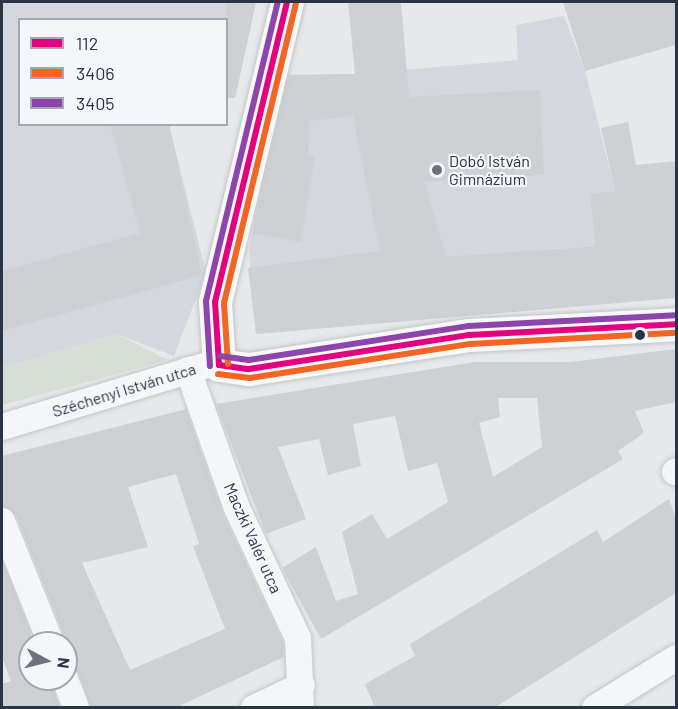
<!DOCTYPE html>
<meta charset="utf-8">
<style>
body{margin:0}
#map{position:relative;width:678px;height:709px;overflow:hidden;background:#e6e8ea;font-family:Barlow,sans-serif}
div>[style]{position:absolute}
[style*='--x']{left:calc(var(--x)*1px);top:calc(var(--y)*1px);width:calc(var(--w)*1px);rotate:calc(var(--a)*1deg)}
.built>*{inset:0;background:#d4d7dd}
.green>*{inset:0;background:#d6ded6}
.building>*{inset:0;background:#ced0d3}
.roads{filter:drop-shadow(0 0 2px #c4c6c8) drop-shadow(0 0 2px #c4c6c8)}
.street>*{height:26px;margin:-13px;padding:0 13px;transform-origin:13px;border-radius:13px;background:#f5f6f7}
.secondary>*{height:33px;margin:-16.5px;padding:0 16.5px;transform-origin:16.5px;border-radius:16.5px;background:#f8f8f8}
.bus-1>*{height:6px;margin:-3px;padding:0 3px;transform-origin:3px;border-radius:3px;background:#e5007d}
.bus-2>*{height:6px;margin:-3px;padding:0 3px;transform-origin:3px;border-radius:3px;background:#f26522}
.bus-3>*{height:6px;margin:-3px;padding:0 3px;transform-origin:3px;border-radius:3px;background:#8e44ad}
.dots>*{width:16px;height:16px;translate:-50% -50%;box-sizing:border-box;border:3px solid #f4f6f9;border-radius:50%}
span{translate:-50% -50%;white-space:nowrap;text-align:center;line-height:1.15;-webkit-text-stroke:4.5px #f4f6f9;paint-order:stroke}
.poi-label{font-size:16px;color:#2b3445}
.left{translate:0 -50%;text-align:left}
.street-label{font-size:16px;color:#2b3445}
.frame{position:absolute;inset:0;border:3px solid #2b3445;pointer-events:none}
.legend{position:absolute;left:18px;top:18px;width:210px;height:108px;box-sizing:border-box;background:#f4f6f9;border:2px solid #a4a8b1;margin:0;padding:8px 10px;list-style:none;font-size:18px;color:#2b3445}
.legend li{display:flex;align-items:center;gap:12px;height:30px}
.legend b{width:30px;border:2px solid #a4a8b1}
.north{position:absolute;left:18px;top:631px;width:60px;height:60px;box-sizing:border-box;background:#f4f6f9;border:2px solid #a4a8b1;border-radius:50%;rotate:97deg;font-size:16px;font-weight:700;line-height:24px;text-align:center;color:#2b3445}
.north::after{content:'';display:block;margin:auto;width:21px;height:27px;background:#6c737f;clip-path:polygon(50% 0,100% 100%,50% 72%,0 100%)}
</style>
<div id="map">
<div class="built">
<i style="clip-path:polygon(2px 2px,256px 2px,236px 94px,227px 91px,226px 20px,20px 20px,20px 124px,169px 125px,206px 273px,174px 356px,117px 334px,2px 368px)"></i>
<i style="clip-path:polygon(564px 16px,585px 71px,615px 191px,590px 195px,595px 246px,548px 249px,556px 307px,256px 334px,249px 250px,281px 75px,346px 74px,350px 100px,402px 70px,518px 60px,516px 25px)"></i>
</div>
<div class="green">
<i style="clip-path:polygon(117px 334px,168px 360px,2px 405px,2px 368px)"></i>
</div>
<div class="building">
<i style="clip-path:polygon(226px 2px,256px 2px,235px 98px,226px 98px)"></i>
<i style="clip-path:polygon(348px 2px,401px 2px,409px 97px,540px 90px,544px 175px,425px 182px,446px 257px,595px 246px,590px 194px,615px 191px,601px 128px,628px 122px,636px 165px,676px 161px,676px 298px,256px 334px,248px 268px,380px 251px,353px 116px,310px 121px,308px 155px,315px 156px,301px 242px,252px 234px,289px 75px,355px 74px)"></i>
<i style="clip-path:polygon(563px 2px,676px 2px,676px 45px,585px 71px)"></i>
<i style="clip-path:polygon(110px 124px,169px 124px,202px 275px,2px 331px,2px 271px,140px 233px)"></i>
<i style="clip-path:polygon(evenodd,676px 349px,676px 402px,635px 411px,644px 433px,618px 451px,623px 459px,321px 639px,282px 568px,316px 547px,336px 601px,358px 594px,342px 532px,372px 514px,387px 539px,448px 502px,437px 463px,408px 471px,395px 416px,353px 424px,361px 466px,328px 475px,319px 439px,278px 447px,306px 519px,266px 534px,216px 404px,475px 362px,570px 362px,676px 349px,498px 398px,537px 398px,542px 447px,493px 477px,479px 423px,500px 417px,498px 398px)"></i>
<i style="clip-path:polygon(evenodd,186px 409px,223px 514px,283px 642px,284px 657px,175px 708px,91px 708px,79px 673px,66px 664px,65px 637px,16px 515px,2px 506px,2px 456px,186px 409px,176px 474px,199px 544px,193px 546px,225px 629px,130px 670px,82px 563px,148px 547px,128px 487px,176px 474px)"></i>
<i style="clip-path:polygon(669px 499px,676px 518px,676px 593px,494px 708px,375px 708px,365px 684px,415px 656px,410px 644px,597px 530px,603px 542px)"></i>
<i style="clip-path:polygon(2px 560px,35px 643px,30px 643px,30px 679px,50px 679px,60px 708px,2px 708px,2px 684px,11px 681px,2px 657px)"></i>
</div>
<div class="roads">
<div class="street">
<i style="--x:188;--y:370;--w:146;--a:70.5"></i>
<i style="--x:237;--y:508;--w:144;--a:64.9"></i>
<i style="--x:298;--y:638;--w:70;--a:87.5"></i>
<i style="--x:2;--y:427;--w:211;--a:-16.8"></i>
<i style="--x:675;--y:472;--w:1;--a:-45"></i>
<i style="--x:2;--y:521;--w:131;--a:68.1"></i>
<i style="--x:65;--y:679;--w:31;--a:69"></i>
<i style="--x:254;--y:708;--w:53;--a:-25.6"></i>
<i style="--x:595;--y:708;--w:95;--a:-31.7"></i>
</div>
<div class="secondary">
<i style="--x:287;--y:2;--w:309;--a:103.5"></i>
<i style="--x:215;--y:302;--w:63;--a:86.4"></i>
<i style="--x:219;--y:365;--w:30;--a:8"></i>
<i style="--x:249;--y:369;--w:223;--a:-8.8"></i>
<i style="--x:469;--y:335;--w:207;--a:-3"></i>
</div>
</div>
<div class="bus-1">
<i style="--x:219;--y:365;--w:30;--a:8"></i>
<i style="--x:249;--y:369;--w:223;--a:-8.8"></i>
<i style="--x:469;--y:335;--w:207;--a:-3"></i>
<i style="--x:219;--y:365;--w:63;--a:-93.6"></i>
<i style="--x:215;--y:302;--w:309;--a:-76.5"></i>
</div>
<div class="bus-2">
<i style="--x:228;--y:364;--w:61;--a:-93.8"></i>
<i style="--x:224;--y:303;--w:308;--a:-76.5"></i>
<i style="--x:218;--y:374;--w:32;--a:7"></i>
<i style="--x:250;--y:378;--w:223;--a:-8.8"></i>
<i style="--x:470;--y:344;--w:206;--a:-3.1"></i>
</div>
<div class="bus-3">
<i style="--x:220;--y:356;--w:29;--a:8"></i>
<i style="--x:249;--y:360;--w:223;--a:-8.8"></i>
<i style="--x:469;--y:326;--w:207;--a:-3"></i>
<i style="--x:210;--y:366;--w:65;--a:-93.5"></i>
<i style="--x:206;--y:301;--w:308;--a:-76.5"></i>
</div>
<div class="dots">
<i style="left:437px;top:170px;background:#6c737f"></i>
<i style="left:640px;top:335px;background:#2b3445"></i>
</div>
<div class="poi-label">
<span class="left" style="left:449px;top:170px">Dobó István<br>Gimnázium</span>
</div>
<div class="street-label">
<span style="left:124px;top:390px;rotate:-17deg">Széchenyi István utca</span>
<span style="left:253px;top:538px;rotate:66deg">Maczki Valér utca</span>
</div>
<div class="frame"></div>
<ul class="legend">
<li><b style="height:8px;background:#e5007d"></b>112</li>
<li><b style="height:8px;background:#f26522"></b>3406</li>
<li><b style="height:8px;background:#8e44ad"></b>3405</li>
</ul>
<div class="north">N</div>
</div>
